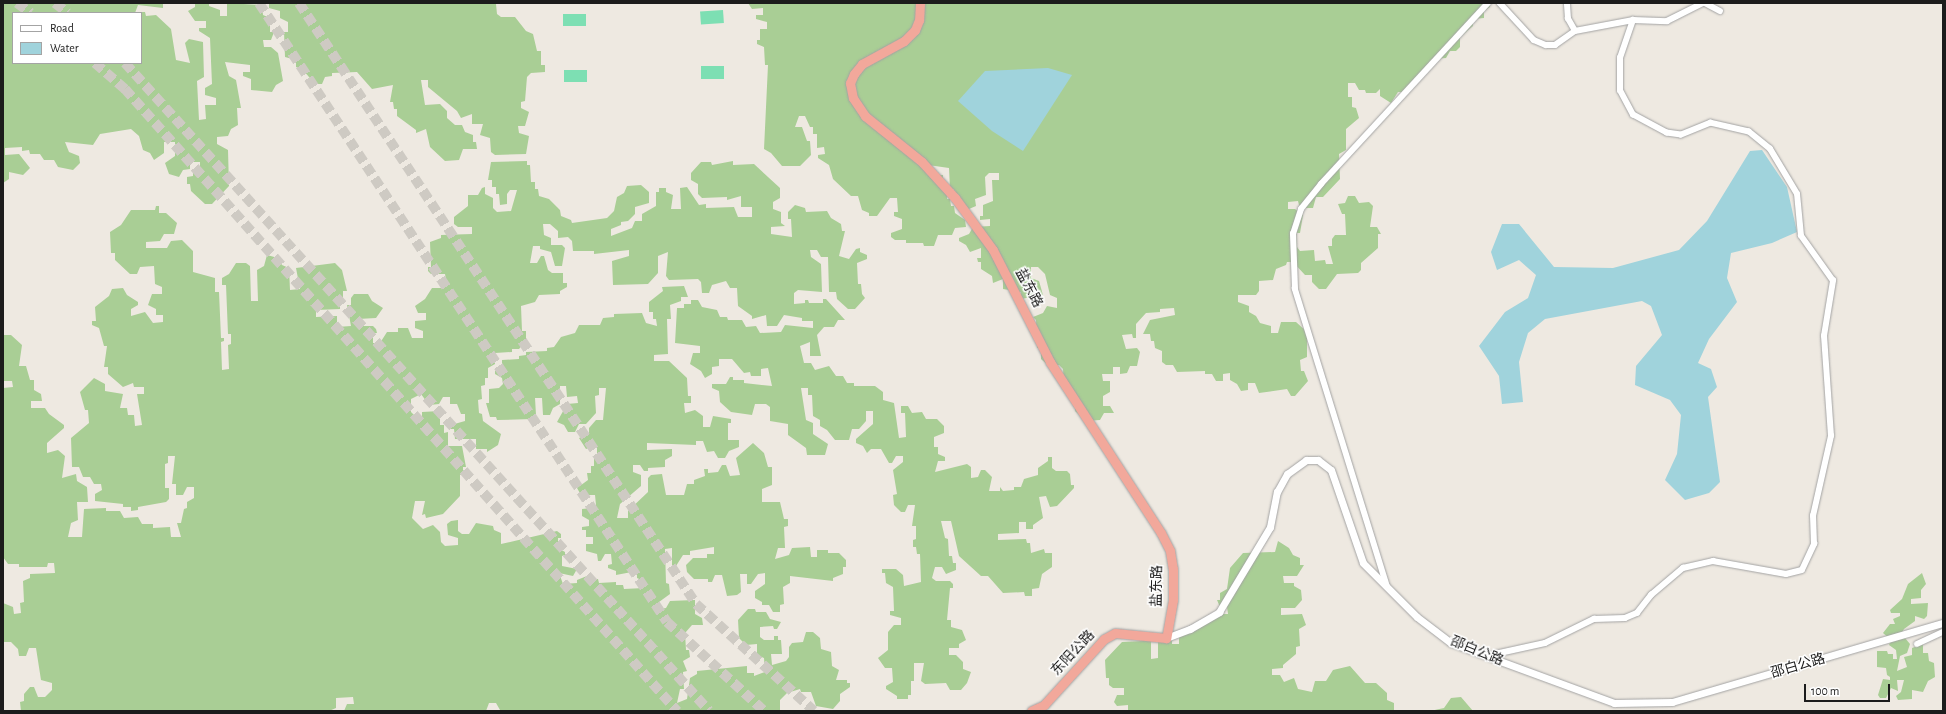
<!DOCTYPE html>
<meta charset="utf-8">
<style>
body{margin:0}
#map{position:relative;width:1946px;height:714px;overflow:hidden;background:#eee9e1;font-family:"Alegreya Sans","Noto Sans SC",sans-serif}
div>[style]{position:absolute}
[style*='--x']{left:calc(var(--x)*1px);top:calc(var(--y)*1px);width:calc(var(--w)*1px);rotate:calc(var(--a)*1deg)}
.forest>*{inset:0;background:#a9ce95}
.pitch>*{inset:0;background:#7ddfb3;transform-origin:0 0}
.water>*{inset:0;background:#a0d3dc}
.motorway-tunnel>*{height:10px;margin-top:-5px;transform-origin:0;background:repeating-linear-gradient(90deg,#cecac3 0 10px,transparent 0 15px)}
.roads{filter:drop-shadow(0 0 1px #a3a3a3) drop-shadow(0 0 1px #a3a3a3)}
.minor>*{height:5.5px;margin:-2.75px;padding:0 2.75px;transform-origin:2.75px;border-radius:2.75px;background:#fff}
.tertiary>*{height:7px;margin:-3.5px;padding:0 3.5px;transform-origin:3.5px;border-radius:3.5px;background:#fff}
.trunk>*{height:9px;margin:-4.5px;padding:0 4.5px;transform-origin:4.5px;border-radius:4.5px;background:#f2a89b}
span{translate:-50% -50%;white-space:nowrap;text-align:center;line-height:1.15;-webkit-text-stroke:3px #fff;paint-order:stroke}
.street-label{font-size:14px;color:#1c1c1c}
.frame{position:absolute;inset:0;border:4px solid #1c1c1c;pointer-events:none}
.legend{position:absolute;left:12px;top:12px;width:130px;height:52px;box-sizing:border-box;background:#fff;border:1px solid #a4a4a4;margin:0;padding:5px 7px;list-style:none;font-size:12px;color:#1c1c1c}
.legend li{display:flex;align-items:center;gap:8px;height:20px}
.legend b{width:20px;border:1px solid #a4a4a4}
.scale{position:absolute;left:1804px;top:684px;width:86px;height:18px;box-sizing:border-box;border:2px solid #1c1c1c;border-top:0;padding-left:5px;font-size:12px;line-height:14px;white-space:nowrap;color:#1c1c1c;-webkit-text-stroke:3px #fff;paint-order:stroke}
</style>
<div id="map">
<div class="forest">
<i style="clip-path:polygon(3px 3px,163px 3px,163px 8px,138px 5px,135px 13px,13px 13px,13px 63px,141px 63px,142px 12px,145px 12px,146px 16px,156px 15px,171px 29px,176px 60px,190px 63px,185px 43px,189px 39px,203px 42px,204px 77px,197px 81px,199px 120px,206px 119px,205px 105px,216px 105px,216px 98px,205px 95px,205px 88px,212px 84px,210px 38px,199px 31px,199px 28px,206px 28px,206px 21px,195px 21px,188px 11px,195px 7px,195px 3px,209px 3px,209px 6px,220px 10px,220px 16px,227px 16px,227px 3px,262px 5px,263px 15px,270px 18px,270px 32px,274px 32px,271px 40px,263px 40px,264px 47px,271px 47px,278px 53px,283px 81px,276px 85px,272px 92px,251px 90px,251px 79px,243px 76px,243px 72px,250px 72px,250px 65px,225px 62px,229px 76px,236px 80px,241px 108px,237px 108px,238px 125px,231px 129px,228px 136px,217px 137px,217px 144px,228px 150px,229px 186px,212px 204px,205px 204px,191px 191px,190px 184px,187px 184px,187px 177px,193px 176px,193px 173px,200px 169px,200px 162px,190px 162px,190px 169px,183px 170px,179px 177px,169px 174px,165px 163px,175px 156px,175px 142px,164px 142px,164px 153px,154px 160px,150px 153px,143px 150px,139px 136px,131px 129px,100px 134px,93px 145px,65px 142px,69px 152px,79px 156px,80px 163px,73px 170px,58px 167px,54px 160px,44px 160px,40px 154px,30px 154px,29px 150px,22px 151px,22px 147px,5px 148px,5px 155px,19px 154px,30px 168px,23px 175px,9px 172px,9px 179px,3px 183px)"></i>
<i style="clip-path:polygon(269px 3px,500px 3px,496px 4px,497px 14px,501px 17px,515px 17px,526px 31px,533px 34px,537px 51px,541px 51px,541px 65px,545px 65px,545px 72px,531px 73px,527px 77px,525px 101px,521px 102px,521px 108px,529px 112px,525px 126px,518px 126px,519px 133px,529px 136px,526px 154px,495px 155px,491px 152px,490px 138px,480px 135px,483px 124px,472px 124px,472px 114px,461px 118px,457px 111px,428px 87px,428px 80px,421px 80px,425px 105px,440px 104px,447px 111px,447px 118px,455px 125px,462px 125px,465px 132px,473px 135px,473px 142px,476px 142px,477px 149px,463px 149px,459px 160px,445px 161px,430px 147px,426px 129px,416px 133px,416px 130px,397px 116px,397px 109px,394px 109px,393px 102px,390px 102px,393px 85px,372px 89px,357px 72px,332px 73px,332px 76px,325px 77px,322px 84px,315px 84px,303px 70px,296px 67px,296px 60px,285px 57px,284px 32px,288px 32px,288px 22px,280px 18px,280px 11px,269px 8px)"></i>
<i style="clip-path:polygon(748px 3px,1490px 3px,1490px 7px,1484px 11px,1484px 18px,1473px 19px,1473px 26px,1460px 37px,1460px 47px,1456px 51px,1450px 51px,1446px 58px,1432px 59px,1405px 92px,1398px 92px,1391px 103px,1380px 96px,1380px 89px,1376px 93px,1366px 93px,1365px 90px,1359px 90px,1355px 83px,1348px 83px,1348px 97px,1352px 97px,1352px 107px,1356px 108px,1359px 118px,1346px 129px,1346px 150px,1339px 154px,1340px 179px,1323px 197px,1316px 197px,1313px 208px,1306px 208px,1306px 205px,1299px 205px,1298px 201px,1288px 202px,1288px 209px,1295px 209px,1303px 215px,1300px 233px,1296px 233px,1297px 247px,1300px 251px,1314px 250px,1315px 261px,1325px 260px,1326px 264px,1333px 264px,1328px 246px,1332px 246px,1332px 239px,1335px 235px,1346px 235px,1345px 214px,1342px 214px,1338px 204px,1345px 203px,1348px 196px,1355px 196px,1359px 203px,1369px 202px,1373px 206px,1370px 227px,1377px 227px,1381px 234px,1378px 234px,1378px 248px,1361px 263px,1361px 270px,1358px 273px,1337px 274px,1326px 289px,1319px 289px,1312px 282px,1312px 275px,1305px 275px,1293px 262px,1287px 262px,1286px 265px,1276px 269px,1273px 280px,1259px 281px,1259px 291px,1256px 295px,1238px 295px,1238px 302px,1249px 306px,1249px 312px,1256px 316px,1260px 323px,1271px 326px,1271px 333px,1278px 333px,1281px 322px,1296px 322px,1307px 332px,1307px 357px,1300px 360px,1301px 371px,1304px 371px,1308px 381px,1295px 396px,1291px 396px,1287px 389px,1259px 393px,1255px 383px,1248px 383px,1248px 390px,1241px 391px,1237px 384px,1230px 380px,1230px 373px,1223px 374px,1223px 381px,1216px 381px,1212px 374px,1205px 374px,1205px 371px,1177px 372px,1173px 365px,1166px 365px,1162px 362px,1162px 351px,1155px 348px,1154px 341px,1151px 341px,1150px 334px,1143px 334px,1150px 320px,1175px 315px,1174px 308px,1160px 309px,1160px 312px,1146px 313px,1136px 324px,1136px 338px,1133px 338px,1132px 334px,1122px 335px,1126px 349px,1137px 348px,1140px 352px,1137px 366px,1130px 366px,1127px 373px,1120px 374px,1120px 367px,1113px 367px,1113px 374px,1102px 374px,1103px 381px,1110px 381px,1110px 392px,1103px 396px,1103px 406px,1110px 406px,1114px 413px,1104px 413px,1100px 420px,1086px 421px,1075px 411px,1075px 397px,1064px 386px,1063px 369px,1059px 365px,1049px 366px,1041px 359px,1041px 348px,1037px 348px,1036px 320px,1033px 317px,1043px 313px,1047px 306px,1057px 308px,1057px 298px,1050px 295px,1045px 274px,1038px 267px,1031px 267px,1031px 278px,1039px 281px,1043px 295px,1021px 299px,1021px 292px,1003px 289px,1003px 279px,993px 283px,992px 276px,981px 269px,981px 262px,978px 262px,977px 258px,981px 258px,981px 248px,970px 252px,966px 245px,959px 241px,959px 238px,969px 234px,973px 227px,990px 226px,990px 219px,980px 220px,980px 216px,983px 216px,983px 205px,993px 201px,992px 180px,999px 180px,999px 173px,989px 173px,985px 177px,986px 195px,975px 199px,976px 206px,969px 209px,954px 196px,954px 189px,950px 189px,949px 168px,928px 165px,932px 175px,943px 175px,943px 192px,947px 192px,947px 199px,950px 199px,951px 206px,954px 206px,955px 213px,965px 220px,966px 227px,955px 228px,952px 235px,938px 235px,934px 246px,924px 246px,923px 243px,906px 243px,906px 240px,895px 240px,891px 237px,891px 233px,902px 229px,902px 219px,894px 216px,894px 212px,898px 212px,897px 198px,890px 198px,877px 216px,869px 216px,869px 213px,862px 210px,858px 196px,851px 196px,833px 179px,829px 165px,818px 158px,818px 155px,825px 154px,824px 147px,817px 148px,817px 134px,813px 134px,813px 127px,810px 127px,805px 116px,799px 116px,795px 127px,802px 127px,807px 141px,810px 141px,811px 155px,800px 166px,782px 166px,771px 153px,764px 149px,768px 65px,765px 65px,764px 47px,757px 44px,757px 40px,760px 40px,760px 29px,767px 29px,767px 22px,756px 19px,756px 15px,763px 15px,763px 8px,752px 9px)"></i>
<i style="clip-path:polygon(527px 161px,527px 165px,530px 165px,531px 182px,535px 182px,535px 189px,538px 189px,539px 196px,549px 199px,560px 210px,561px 216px,571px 220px,572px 223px,607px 218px,614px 211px,617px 197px,624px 193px,627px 186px,641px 185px,649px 192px,649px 203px,635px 207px,635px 214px,628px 221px,621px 222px,621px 225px,611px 229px,611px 236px,632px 228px,635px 221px,642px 221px,642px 214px,656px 206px,656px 192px,659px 192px,659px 188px,666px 188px,666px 192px,673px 195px,671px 209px,681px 209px,680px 188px,687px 187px,699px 205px,706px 204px,706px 208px,734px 207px,738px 217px,752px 217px,752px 207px,741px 207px,741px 196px,727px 200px,727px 197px,702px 198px,698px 194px,698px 184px,691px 180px,691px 173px,701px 162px,711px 162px,712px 165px,733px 161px,733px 165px,754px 164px,780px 188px,780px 198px,773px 202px,773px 209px,781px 212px,781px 223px,785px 226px,771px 227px,771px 234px,792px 237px,791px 219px,788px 219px,788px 212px,795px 205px,805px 208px,806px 212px,827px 211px,831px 218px,841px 224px,842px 231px,845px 231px,839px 256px,849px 259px,856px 249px,860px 248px,860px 252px,867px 255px,867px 259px,857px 263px,858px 284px,861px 284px,862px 294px,865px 298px,855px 309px,848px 309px,837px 299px,836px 292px,829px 292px,828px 257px,821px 257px,817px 250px,810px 250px,811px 257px,821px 264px,822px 292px,798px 290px,794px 293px,794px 304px,805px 303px,805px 300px,808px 300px,809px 303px,823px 303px,823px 299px,826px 299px,845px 320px,838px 320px,834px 327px,824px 327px,817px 335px,821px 356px,810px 356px,810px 342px,800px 346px,804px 363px,811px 363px,815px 370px,829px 366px,836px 376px,843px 376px,847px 383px,854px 383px,854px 386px,875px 386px,883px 392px,883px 400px,894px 403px,899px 438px,906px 437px,905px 413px,901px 413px,901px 406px,908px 406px,912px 413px,922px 412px,926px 419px,937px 419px,944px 426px,944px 433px,934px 437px,934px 447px,938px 447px,938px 454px,945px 457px,945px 461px,938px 461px,935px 472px,967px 464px,971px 467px,971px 478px,978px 477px,981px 470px,985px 470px,992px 477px,989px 491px,1000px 491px,1000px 487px,1003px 491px,1014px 490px,1014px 487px,1021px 487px,1024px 479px,1038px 475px,1038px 468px,1048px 461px,1048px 457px,1052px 457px,1052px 468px,1056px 471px,1067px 471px,1070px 474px,1071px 485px,1074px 485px,1074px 488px,1057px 506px,1050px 507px,1046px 496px,1039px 497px,1043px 518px,1033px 525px,1033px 529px,1026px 529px,1026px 522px,1019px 522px,1019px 533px,998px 534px,998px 540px,1026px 539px,1027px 543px,1030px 543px,1031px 553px,1044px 549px,1045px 553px,1052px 553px,1052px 567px,1042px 574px,1039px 588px,1032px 589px,1032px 596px,1025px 596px,1024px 592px,1003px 593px,988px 576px,981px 576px,959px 556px,951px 521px,941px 521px,945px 538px,948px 539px,949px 556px,952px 556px,953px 563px,956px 563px,956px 570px,946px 574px,942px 567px,935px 567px,932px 578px,936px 581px,950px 581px,953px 584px,953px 588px,950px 588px,947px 620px,951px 620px,951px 627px,962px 630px,966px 640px,959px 644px,959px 648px,949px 648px,949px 655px,956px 655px,963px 662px,963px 669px,971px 672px,967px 683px,961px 690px,950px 690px,946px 683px,925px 684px,921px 681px,924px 663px,914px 663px,914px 681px,911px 681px,911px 695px,908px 695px,908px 699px,897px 699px,897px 696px,886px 689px,886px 686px,893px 682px,892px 668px,885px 668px,878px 658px,888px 650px,888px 632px,894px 625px,901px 625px,901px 618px,890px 615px,890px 611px,894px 611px,893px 587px,886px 583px,885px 573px,882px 573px,882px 569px,896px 569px,903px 575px,904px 586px,921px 582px,920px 554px,917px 554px,916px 547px,913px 547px,913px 540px,916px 539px,916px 526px,912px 526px,915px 505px,908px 505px,905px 512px,901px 512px,894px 505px,893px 495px,897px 494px,893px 470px,903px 462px,903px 456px,896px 456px,892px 463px,889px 463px,881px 449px,871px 449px,867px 453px,863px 446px,856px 443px,856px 439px,873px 424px,873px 411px,866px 411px,866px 421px,859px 429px,852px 429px,849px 440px,835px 440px,827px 430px,820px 426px,820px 420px,813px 416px,812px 395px,808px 395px,808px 388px,801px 388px,806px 420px,813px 423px,813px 434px,828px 444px,825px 455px,807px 455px,806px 448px,788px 435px,788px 424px,770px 421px,770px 407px,766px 404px,755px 404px,752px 415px,731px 412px,720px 402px,719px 391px,712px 388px,712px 384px,726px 384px,730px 377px,733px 377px,733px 380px,744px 380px,744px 383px,772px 386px,768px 368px,761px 369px,761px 376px,751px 376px,750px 372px,744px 373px,732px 359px,719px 359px,719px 366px,712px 367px,712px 374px,705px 378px,701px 371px,690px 364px,693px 353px,700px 353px,700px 346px,675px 343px,677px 308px,684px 308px,684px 304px,691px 304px,691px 300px,698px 300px,702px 307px,717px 310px,720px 317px,727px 317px,728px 320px,742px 320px,746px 327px,756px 326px,760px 333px,781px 332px,785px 325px,813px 328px,813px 321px,802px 321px,802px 318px,784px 315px,777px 326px,767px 326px,766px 315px,752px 319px,752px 316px,738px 306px,737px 288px,730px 288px,726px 281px,712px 285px,709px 293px,702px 293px,701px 282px,698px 279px,669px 280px,666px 276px,668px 252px,658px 256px,658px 273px,648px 284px,613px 285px,612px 261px,629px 256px,629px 250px,594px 254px,594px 251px,573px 251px,572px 241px,568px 237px,558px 238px,558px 231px,550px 224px,543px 224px,544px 235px,551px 238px,551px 245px,562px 245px,565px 248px,562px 266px,555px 266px,551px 252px,540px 249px,540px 246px,533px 246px,530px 263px,537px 263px,541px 256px,544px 256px,548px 270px,552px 273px,563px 273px,563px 283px,567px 283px,567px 287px,560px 291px,560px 294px,539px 295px,535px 302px,521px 306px,522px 331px,526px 331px,526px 341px,519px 349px,512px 349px,512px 352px,495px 353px,495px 364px,488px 368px,488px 378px,485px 378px,485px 385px,481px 386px,482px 399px,478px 400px,479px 413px,482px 414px,483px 421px,501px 434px,498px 445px,487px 452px,487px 449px,476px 449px,476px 439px,455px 439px,454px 429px,451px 429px,451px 425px,465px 421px,465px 414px,461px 414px,457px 404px,450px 404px,450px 397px,443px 397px,439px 404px,429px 405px,421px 394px,411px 399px,411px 412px,415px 416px,422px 416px,422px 412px,440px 411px,440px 425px,444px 425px,444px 433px,448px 432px,448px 446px,462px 446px,466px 467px,463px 467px,463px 474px,460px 475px,460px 496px,443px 514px,426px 518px,425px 514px,422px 515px,425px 501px,415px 501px,412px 518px,423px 529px,433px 525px,440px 532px,441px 542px,445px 546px,458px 545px,458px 538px,448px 535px,447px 524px,451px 521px,458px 520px,458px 531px,462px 534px,469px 534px,476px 523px,493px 526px,494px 530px,501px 533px,501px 544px,557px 531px,561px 534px,561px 538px,558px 538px,558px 548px,565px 552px,565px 555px,562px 556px,562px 566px,577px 569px,573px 576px,559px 573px,563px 584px,577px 583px,577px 580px,587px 576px,588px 579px,598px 579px,599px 583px,616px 582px,616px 585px,623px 585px,624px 589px,644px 588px,644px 581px,637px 578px,637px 571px,616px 575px,616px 571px,608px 568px,608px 565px,612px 564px,611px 554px,605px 554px,601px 561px,598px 561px,597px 554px,586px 551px,586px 544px,593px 544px,593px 537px,586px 537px,586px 530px,582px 530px,582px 527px,589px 526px,589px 520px,582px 516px,582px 509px,592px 508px,596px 505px,595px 495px,581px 495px,577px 488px,588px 480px,587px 473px,591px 473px,591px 466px,594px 466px,594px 456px,597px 455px,597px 445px,586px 449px,579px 438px,589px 434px,589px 428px,596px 420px,603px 420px,606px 388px,599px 388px,599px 395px,595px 396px,596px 413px,586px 424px,579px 424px,575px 432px,568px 432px,564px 425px,557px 422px,567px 404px,578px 403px,577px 396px,567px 397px,566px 386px,560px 386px,560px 404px,553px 408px,550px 415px,543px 415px,542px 398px,535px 398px,536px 415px,532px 419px,497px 420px,496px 417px,490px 417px,486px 403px,489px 403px,489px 389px,499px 388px,503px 384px,502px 378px,495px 374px,495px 371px,502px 367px,502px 360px,519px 359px,519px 356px,526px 355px,526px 352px,547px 351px,547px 348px,554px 347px,561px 337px,575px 333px,579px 325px,600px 325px,603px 318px,614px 317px,614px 314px,642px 313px,646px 323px,657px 326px,656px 319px,653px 319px,653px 312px,649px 312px,649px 302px,663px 291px,662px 287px,684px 286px,688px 297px,681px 297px,681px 301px,670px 305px,671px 319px,667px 319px,668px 354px,654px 355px,654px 361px,669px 361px,687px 378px,688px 396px,691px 396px,691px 403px,684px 403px,685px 413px,695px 410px,703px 416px,703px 427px,710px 427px,713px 416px,731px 419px,731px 423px,728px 423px,728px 440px,739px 440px,739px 447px,729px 451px,725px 458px,718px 458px,714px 451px,707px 452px,703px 441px,696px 441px,696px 445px,647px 443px,647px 450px,672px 449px,672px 456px,665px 460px,665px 467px,648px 468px,648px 471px,644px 471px,640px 465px,633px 465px,633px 472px,641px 475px,641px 486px,620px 504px,617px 518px,628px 518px,628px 511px,648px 492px,648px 478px,651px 475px,662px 474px,666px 495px,684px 495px,687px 484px,694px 484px,694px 480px,705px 476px,704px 469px,708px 469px,708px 473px,718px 472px,722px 465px,726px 465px,730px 476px,740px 475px,736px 458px,753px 443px,764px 453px,768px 467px,772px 467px,772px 485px,762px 489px,762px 502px,780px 502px,784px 519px,788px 519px,788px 526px,784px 527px,785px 548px,778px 548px,775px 559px,789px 555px,792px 548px,810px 547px,811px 557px,817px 557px,817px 550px,828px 550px,828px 553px,839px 553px,846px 560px,846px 567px,843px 567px,843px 574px,833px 578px,833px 581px,790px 576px,790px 583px,783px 587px,784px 604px,780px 605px,780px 612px,773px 612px,769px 605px,762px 605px,762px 602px,755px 598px,755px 591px,765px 584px,765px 573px,758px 574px,751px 584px,747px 584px,747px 574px,740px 574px,741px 592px,737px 595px,727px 596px,722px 575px,715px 575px,712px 582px,708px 582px,708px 579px,694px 579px,687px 572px,686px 565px,693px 558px,707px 558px,707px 554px,714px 554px,714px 547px,690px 551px,690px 555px,683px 555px,676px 566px,672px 566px,672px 548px,665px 549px,666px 583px,669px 584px,670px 594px,659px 602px,660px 609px,666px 608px,670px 601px,695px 600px,695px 614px,702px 618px,703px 625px,692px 625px,685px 633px,686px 650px,689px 650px,690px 657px,683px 661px,687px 671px,683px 672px,684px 689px,680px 689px,677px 703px,687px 699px,690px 678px,697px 674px,697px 671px,747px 666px,747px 673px,754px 673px,754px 676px,765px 672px,764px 658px,757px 655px,757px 644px,746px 645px,739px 638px,738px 620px,748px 609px,755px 609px,756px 612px,766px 612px,770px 619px,781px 622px,777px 629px,774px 629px,773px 626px,760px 627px,760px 637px,764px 640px,774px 640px,774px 636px,778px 636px,778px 640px,781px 640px,782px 654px,771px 654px,772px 665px,786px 661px,789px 657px,789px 647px,792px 643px,803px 642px,806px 632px,813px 632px,820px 638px,821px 649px,831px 652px,832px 666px,839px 670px,836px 680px,847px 680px,847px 683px,850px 683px,850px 687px,840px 694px,840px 701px,833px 709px,816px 706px,811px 692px,801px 692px,800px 689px,787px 693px,780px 700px,780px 710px,777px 711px,518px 711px,500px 710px,496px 703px,489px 703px,486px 711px,344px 711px,347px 704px,354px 704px,353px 697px,336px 698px,336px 708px,329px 711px,21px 711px,20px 702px,24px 701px,24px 694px,30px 687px,34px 687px,38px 697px,45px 697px,52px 690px,52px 683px,41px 680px,36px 648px,29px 648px,26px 656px,19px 656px,18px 649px,11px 642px,3px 642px,3px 603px,13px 607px,14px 614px,21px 613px,20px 603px,24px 602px,23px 581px,30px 578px,30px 574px,55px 573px,54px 563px,48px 563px,47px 567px,19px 567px,19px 564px,8px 564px,3px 557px,3px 388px,13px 387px,12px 381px,3px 381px,4px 335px,11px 335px,22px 345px,19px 366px,26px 366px,30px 380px,34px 380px,34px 390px,41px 394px,42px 401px,31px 401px,31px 408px,45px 408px,49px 414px,64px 425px,64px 428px,47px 443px,47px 453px,58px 450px,65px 456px,62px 478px,76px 474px,77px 481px,87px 487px,88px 502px,77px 502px,78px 520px,71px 523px,68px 537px,82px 537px,84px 509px,106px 508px,106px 511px,120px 511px,124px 518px,138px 517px,142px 524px,153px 524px,153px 528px,170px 527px,171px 537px,181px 537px,177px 523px,181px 523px,184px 509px,187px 508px,187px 502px,194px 498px,194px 487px,187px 487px,183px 495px,176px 495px,176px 484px,172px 484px,175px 456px,168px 456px,168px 463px,165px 464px,165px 488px,169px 488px,169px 499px,166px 502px,138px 507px,138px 510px,131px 511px,131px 507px,123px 507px,123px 504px,95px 501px,95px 494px,102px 490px,101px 484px,94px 484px,90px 477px,83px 477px,79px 467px,72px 467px,71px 438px,89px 423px,88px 410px,85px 410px,80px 392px,94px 378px,105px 384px,105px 391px,123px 394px,120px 408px,127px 408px,128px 415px,134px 415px,135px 426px,142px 425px,137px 394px,144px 394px,144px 387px,134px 387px,133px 383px,123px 387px,108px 374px,108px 367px,104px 367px,107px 346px,104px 346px,99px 328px,92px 325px,92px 321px,96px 321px,95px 307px,109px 296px,112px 289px,123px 288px,127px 295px,138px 302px,138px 305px,131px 309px,131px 316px,145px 312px,153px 323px,163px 322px,163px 315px,156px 315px,156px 309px,148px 305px,152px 294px,162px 294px,162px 287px,155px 284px,154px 266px,140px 267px,137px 274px,130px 274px,115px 260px,115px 253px,111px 253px,110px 232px,121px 225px,131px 210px,155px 210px,156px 206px,159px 206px,159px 213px,166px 213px,177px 223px,174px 234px,164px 234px,160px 241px,146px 242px,146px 248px,167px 248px,171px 241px,182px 240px,193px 251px,193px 272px,215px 278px,215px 292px,219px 292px,221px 338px,224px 338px,224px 341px,221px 342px,222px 370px,229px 369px,228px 345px,231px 344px,231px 334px,228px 334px,226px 285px,222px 285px,222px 278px,229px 274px,236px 263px,246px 263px,250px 266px,251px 301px,258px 301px,257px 270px,264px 266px,267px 255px,278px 258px,282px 265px,289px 268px,290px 290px,300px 289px,296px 268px,335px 263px,342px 270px,347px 291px,343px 291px,343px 298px,340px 299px,340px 309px,316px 310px,316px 317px,337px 316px,337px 327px,351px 326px,347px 305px,351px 305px,351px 298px,354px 294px,368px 294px,372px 301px,383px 308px,376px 318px,358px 319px,359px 326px,373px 326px,376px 329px,377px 333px,373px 333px,373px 343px,380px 343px,387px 332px,398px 332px,398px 328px,408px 328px,412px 338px,423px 338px,423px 331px,415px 328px,415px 321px,426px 320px,426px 313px,418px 313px,415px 306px,425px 299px,432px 288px,442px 288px,442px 281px,446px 280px,445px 274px,431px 274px,428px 271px,428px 267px,431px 267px,430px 242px,441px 238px,441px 235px,472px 234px,472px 227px,458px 227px,454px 224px,454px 217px,468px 206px,468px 195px,478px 195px,482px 188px,485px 187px,485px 194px,493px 198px,493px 208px,497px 212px,511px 211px,517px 190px,510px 190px,507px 194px,507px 204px,500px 205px,499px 194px,496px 194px,496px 187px,492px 187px,492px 180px,488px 180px,491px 162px)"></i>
<i style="clip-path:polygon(1278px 541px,1289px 548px,1293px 555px,1300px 558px,1300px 565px,1304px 565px,1297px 576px,1283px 576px,1284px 583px,1294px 583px,1294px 586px,1301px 590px,1302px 600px,1295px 608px,1281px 608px,1281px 615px,1302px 614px,1306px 625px,1299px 629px,1300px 646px,1296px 647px,1296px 654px,1283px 665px,1283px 668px,1272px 669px,1272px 675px,1280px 675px,1284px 682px,1294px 678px,1298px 689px,1312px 692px,1315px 681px,1326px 681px,1333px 670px,1350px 666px,1365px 683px,1376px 683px,1387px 693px,1387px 700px,1394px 703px,1394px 711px,1128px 711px,1128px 705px,1117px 706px,1114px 702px,1117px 695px,1124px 695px,1124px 688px,1113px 688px,1109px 685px,1109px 678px,1106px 678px,1105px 660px,1122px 642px,1143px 641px,1143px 638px,1147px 638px,1147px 641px,1151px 641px,1151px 659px,1158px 658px,1158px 637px,1172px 637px,1172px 644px,1179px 644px,1179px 633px,1214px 614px,1228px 614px,1227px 607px,1220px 607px,1217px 600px,1220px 600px,1220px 593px,1227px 589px,1230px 568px,1243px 553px,1275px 552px)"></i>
<i style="clip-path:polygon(1922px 573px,1926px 584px,1921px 590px,1921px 598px,1911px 599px,1911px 604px,1928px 603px,1927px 616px,1924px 619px,1915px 616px,1915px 621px,1904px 629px,1898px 640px,1905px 638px,1910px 644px,1907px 653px,1900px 656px,1897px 671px,1907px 667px,1904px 657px,1912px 655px,1912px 648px,1923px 644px,1923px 653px,1928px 653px,1929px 661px,1934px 663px,1935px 677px,1928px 681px,1923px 692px,1912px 690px,1912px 699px,1898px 700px,1896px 696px,1901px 692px,1904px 680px,1897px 680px,1898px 691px,1891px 688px,1886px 698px,1880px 698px,1878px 695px,1883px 679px,1890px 680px,1890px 677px,1887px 675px,1886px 668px,1877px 667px,1877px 651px,1887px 651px,1888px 654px,1893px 654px,1893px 659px,1897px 659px,1896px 650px,1889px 645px,1891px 640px,1883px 633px,1890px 624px,1895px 624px,1893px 619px,1900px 616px,1900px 613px,1891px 613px,1890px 610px,1902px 599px,1908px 584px)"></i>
<i style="clip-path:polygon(1461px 697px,1473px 711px,1480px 711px,1430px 711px,1444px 708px,1451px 698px)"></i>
</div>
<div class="pitch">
<i style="left:723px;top:10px;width:13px;height:23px;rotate:86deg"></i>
<i style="left:586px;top:14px;width:12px;height:23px;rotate:90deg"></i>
<i style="left:724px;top:66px;width:13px;height:23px;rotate:90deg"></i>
<i style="left:587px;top:70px;width:12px;height:23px;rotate:90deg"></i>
</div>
<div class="water">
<i style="clip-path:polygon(1048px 68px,1072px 75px,1023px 151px,992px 131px,958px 101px,985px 71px)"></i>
<i style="clip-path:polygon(1762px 150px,1787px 187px,1797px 232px,1772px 243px,1731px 253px,1727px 278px,1737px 302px,1709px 339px,1698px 363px,1711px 369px,1717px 387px,1708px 397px,1720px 482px,1709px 493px,1685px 500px,1665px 480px,1677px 454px,1681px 415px,1670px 400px,1635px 385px,1636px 366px,1662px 335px,1651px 306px,1642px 301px,1545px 319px,1528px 333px,1519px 362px,1523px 402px,1502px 404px,1499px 376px,1479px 346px,1505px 312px,1528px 298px,1536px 275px,1519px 260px,1497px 270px,1491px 252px,1502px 224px,1519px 224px,1554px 267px,1613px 268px,1679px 250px,1707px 221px,1750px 151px)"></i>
</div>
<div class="motorway-tunnel">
<i style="--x:17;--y:3;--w:17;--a:36"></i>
<i style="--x:55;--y:3;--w:16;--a:38"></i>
<i style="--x:259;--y:3;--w:741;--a:56.61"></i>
<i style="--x:667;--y:622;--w:132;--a:42.5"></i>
<i style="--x:299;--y:3;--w:720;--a:56.55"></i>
<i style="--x:696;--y:604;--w:159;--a:42.2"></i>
<i style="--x:95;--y:63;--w:40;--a:41"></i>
<i style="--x:125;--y:89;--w:832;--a:48.41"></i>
<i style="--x:125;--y:63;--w:872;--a:47.97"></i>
</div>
<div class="roads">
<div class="minor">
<i style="--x:1500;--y:3;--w:50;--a:47.4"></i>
<i style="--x:1534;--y:40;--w:13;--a:23"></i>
<i style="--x:1546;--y:45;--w:9;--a:0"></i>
<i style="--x:1555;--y:45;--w:24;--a:-35"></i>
<i style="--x:1575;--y:31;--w:14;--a:-120"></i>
<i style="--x:1568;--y:19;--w:16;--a:-94"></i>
<i style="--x:1705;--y:3;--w:17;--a:28"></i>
<i style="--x:1575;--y:31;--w:59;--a:-10.7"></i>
<i style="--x:1633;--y:20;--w:34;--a:2"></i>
<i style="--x:1667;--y:21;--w:40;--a:-26.6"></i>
<i style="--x:1387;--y:587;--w:312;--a:-107.2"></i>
<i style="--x:1295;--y:289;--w:55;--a:-92.1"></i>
<i style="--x:1293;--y:234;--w:26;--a:-72"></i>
<i style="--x:1301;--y:209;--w:32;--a:-51"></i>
<i style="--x:1321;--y:184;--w:246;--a:-47.3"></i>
<i style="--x:1917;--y:644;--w:29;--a:-25"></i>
<i style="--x:1486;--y:656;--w:60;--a:-12.4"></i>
<i style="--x:1545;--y:643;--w:55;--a:-26.1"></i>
<i style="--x:1594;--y:619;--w:31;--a:-2"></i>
<i style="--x:1625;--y:618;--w:13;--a:-23"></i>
<i style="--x:1637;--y:613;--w:23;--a:-52"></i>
<i style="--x:1651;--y:595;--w:42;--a:-40.2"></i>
<i style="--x:1683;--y:568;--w:31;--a:-13"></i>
<i style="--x:1713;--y:561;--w:74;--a:10.1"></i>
<i style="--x:1786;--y:574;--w:16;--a:-14"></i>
<i style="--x:1802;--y:570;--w:29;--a:-65"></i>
<i style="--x:1814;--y:544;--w:28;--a:-92"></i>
<i style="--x:1813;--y:516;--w:82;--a:-77.3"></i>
<i style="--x:1831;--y:436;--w:100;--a:-94"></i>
<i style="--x:1824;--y:336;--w:56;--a:-80.7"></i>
<i style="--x:1833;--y:281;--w:55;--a:-125.4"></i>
<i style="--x:1801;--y:236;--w:42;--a:-95.4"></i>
<i style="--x:1797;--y:194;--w:52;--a:-121"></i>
<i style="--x:1770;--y:149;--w:27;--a:-141"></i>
<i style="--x:1749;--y:132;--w:39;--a:-167"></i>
<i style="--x:1711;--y:123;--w:32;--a:158"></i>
<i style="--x:1681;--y:135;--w:14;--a:-172"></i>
<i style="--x:1667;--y:133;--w:38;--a:-152"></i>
<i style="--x:1633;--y:115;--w:27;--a:-118"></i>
<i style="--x:1620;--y:91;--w:33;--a:-90"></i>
<i style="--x:1620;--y:58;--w:40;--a:-71.1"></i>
</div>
<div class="tertiary">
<i style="--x:1166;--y:638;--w:26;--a:-21"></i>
<i style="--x:1190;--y:629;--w:34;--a:-30"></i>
<i style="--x:1219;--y:612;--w:99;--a:-59"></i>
<i style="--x:1270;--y:527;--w:36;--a:-79"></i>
<i style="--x:1277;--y:492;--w:21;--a:-61"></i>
<i style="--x:1287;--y:474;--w:24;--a:-36"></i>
<i style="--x:1306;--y:460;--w:12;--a:0"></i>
<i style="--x:1318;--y:460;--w:16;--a:38"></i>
<i style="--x:1331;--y:470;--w:98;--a:71"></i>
<i style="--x:1363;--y:563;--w:76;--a:45"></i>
<i style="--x:1417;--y:617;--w:43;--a:37.4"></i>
<i style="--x:1451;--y:643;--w:174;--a:20.2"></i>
<i style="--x:1614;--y:703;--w:58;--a:-1"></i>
<i style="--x:1672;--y:702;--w:282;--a:-16.3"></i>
</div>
<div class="trunk">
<i style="--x:920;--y:3;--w:17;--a:93"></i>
<i style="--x:919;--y:20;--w:11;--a:112"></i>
<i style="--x:915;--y:30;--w:16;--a:135"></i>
<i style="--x:904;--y:41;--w:48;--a:151.3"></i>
<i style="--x:862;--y:64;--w:13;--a:129"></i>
<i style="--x:854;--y:74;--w:10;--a:114"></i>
<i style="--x:850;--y:83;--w:15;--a:79"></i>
<i style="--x:853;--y:98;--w:22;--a:56"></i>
<i style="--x:865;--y:116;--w:73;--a:38.9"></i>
<i style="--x:922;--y:162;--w:49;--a:47.5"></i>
<i style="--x:955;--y:198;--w:64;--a:53.8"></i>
<i style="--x:993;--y:250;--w:126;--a:63"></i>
<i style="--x:1050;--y:362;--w:204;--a:57"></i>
<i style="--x:1161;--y:533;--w:20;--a:63"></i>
<i style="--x:1170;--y:551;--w:18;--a:81"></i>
<i style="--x:1173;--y:569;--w:31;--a:90"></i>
<i style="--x:1173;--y:600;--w:39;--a:100"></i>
<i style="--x:1166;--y:638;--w:51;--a:-174.4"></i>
<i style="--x:1115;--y:633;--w:13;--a:151"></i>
<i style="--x:1104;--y:639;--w:89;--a:132.3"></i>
<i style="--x:1044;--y:705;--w:14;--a:155"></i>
</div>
</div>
<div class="street-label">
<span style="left:1029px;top:288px;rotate:62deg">盐东路</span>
<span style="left:1157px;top:586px;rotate:-89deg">盐东路</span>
<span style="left:1477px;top:651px;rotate:22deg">邵白公路</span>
<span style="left:1073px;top:653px;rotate:-47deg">东阳公路</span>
<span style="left:1798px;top:666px;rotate:-16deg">邵白公路</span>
</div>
<div class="frame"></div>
<ul class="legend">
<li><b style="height:5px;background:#fff"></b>Road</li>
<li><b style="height:11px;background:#a0d3dc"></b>Water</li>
</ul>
<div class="scale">100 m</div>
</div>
